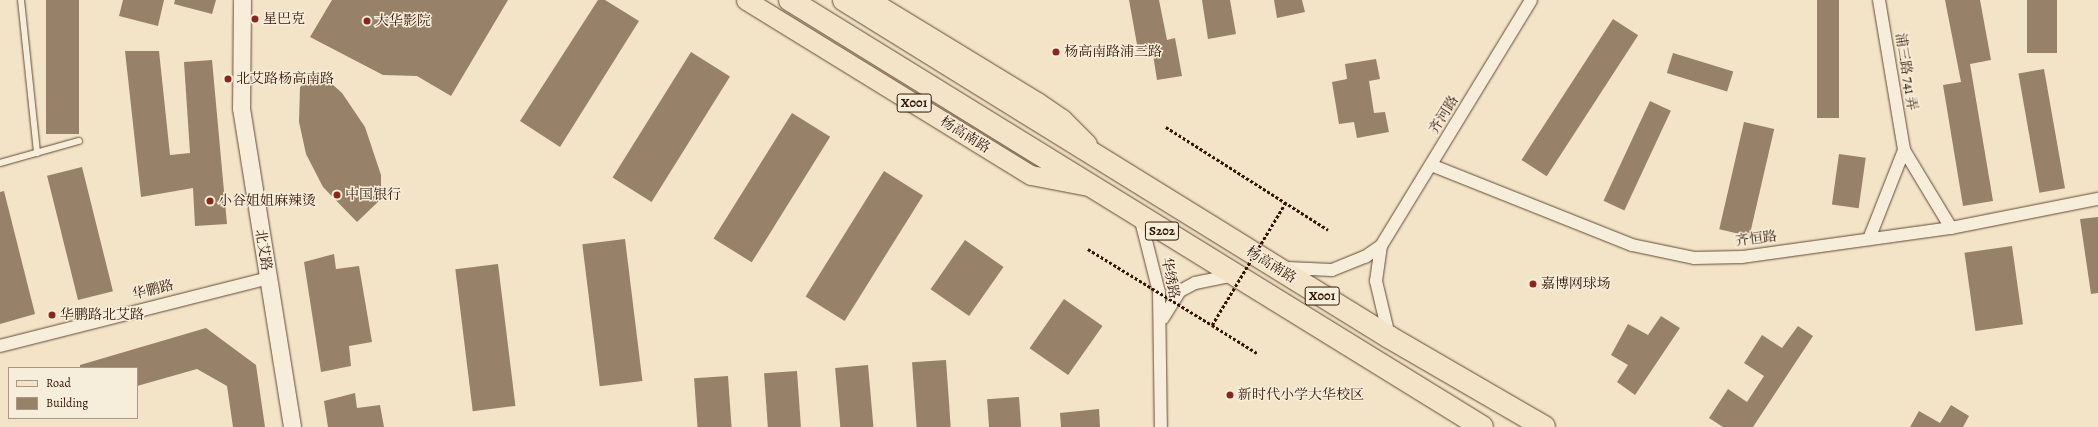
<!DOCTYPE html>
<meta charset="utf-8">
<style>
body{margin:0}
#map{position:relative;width:2098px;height:427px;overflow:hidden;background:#f3e4c7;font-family:Alegreya,"Noto Serif SC",serif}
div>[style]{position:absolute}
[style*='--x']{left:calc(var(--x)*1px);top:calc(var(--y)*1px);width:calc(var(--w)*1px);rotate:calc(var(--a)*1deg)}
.building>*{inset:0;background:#978168;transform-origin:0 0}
.path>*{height:2.5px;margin-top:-1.25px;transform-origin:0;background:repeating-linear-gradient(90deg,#341502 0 3px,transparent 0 5px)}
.roads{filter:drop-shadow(0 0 1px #644933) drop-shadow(0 0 1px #644933)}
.lane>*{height:6px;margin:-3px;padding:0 3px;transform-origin:3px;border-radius:3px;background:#f7eddb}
.street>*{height:12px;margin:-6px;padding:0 6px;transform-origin:6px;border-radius:6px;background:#f7eddb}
.secondary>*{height:17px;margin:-8.5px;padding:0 8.5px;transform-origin:8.5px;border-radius:8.5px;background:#f7eddb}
.primary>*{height:19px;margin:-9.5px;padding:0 9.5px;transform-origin:9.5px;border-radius:9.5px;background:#f3e4c7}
.highway>*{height:22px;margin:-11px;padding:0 11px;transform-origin:11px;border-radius:11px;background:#f3e4c7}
.path-bridge>*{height:2.5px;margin-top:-1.25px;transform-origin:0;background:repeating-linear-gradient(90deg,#341502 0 3px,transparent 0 5px)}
.dots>*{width:11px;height:11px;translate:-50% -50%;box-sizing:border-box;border:2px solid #f7eddb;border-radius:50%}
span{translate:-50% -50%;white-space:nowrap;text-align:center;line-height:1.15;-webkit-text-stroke:3px #f7eddb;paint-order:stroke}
.shield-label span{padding:1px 3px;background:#f7eddb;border:1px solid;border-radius:3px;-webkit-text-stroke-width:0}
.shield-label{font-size:13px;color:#341502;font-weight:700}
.poi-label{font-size:14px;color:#341502}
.left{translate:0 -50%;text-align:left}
.street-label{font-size:14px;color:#341502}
.legend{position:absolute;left:8px;top:367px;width:130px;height:52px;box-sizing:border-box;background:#f7eddb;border:1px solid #a99784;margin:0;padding:5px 7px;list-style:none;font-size:12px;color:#341502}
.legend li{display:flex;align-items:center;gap:8px;height:20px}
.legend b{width:20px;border:1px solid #a99784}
</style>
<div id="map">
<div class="building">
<i style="left:46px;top:0;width:33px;height:134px"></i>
<i style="clip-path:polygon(123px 0,164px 0,158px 26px,119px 16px)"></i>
<i style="clip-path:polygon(175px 0,216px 0,212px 14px,174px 4px)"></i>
<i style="clip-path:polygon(332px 0,508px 0,451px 96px,417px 76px,383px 75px,310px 37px)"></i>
<i style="clip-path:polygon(598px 0,605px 0,639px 21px,560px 147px,520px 121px)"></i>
<i style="clip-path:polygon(1129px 0,1159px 0,1167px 40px,1175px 38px,1182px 76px,1157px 80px,1152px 48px,1138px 50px)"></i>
<i style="clip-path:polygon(1202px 0,1230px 0,1236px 34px,1208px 39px)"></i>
<i style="clip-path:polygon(1274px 0,1302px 0,1305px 12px,1277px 18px)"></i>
<i style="left:1817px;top:0;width:22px;height:118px"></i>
<i style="clip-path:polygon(1945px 0,1980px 0,1991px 60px,1970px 64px,1993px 201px,1963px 206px,1943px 85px,1961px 82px)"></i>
<i style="left:2027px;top:0;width:30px;height:53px"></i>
<i style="left:1613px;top:19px;width:30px;height:168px;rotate:33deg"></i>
<i style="clip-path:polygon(125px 51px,159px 51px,170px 155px,190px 153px,184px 62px,212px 60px,227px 224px,195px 226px,193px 188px,141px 197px)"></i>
<i style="left:691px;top:52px;width:46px;height:148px;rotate:32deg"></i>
<i style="left:1673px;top:53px;width:63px;height:21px;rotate:17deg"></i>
<i style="clip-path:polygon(1376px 59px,1380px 79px,1369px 81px,1374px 113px,1385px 112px,1389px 132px,1357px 138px,1354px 122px,1339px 124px,1332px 82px,1347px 79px,1345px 64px)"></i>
<i style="left:2044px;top:69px;width:121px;height:26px;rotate:80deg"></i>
<i style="clip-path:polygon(314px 74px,322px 75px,342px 93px,365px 127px,381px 175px,381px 199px,357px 222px,323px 187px,306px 154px,299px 122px,300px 87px)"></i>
<i style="left:1650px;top:101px;width:23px;height:110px;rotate:25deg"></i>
<i style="left:792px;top:113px;width:45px;height:148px;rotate:32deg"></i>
<i style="left:1744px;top:122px;width:31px;height:110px;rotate:13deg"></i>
<i style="left:1839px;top:154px;width:27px;height:51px;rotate:8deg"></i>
<i style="left:82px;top:167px;width:128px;height:36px;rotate:76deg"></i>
<i style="left:884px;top:171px;width:46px;height:148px;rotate:32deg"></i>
<i style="clip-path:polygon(4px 191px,35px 314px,0 324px,0 192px)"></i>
<i style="clip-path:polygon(2098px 217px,2098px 293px,2091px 294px,2080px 219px)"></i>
<i style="left:625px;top:239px;width:143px;height:43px;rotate:83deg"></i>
<i style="left:965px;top:240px;width:47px;height:60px;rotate:35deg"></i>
<i style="left:2012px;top:246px;width:79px;height:48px;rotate:82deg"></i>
<i style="clip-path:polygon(334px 254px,336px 269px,359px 266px,372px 342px,349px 346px,351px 366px,321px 372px,304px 262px)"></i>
<i style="left:498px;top:264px;width:143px;height:43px;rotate:83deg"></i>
<i style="left:1064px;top:299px;width:47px;height:60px;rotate:35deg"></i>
<i style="clip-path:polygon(1661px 316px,1680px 328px,1635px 395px,1617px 382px,1628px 365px,1611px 355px,1628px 324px,1648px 335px)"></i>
<i style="clip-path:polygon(1798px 326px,1813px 336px,1753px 427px,1723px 427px,1709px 418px,1728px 389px,1747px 402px,1764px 376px,1744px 363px,1762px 335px,1782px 348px)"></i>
<i style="clip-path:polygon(206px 328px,256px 365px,265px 427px,233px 427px,227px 386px,197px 369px,137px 386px,137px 368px,80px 368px,80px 365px)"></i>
<i style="left:946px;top:360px;width:67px;height:34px;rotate:86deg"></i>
<i style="left:868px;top:365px;width:62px;height:33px;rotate:85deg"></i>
<i style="left:797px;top:371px;width:56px;height:33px;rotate:86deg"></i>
<i style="left:728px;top:376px;width:51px;height:34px;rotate:86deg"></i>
<i style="clip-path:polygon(355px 393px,357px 408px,380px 405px,384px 427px,328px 427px,324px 401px)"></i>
<i style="left:1019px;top:397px;width:30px;height:32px;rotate:86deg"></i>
<i style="clip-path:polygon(1951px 405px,1969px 416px,1963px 427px,1910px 427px,1919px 411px,1940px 423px)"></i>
<i style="clip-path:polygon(1099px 409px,1100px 427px,1061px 427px,1060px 413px)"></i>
</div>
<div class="path">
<i style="--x:1166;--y:127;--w:192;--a:32.4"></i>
<i style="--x:1212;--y:325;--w:53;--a:31.9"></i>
</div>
<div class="roads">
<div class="lane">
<i style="--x:21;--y:0;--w:154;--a:84"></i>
<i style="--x:0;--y:163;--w:82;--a:-15.6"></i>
</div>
<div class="street">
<i style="--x:1879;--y:0;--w:152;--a:80.5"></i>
<i style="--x:1904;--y:150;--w:91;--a:58.9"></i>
<i style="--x:1431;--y:165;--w:216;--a:21.7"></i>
<i style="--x:1632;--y:245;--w:63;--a:11.8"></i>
<i style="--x:1694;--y:258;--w:48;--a:-1.2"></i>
<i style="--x:1742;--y:257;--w:211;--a:-7.9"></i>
<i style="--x:1951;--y:228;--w:150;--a:-11.2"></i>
<i style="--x:1140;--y:217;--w:77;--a:75.8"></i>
<i style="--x:1159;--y:292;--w:135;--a:89.2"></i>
<i style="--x:1869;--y:239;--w:96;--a:-68.5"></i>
<i style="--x:1287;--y:268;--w:45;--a:2.5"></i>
<i style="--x:1332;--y:270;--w:35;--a:-22"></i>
<i style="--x:1365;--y:257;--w:19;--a:-35"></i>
<i style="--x:1163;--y:318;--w:32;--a:-58"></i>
<i style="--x:1180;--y:291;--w:17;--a:-28"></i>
<i style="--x:1195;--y:283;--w:41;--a:-11.3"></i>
<i style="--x:1389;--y:336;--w:57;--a:-103.3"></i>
<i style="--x:1376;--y:281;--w:35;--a:-82"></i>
<i style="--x:1381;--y:246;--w:288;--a:-58.6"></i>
<i style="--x:0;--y:346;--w:276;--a:-14.2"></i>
</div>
<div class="secondary">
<i style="--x:242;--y:0;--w:108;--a:90.5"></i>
<i style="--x:241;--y:108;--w:323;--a:80.9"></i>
</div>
<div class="primary">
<i style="--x:746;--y:0;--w:334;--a:31.6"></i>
<i style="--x:1031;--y:175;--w:58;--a:10.9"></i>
<i style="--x:870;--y:0;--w:196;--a:31.4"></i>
<i style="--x:1037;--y:102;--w:30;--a:34"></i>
<i style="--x:1062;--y:119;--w:35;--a:45"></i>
</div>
<div class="highway">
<i style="--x:790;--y:0;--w:813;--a:31.68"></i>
<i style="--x:844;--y:0;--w:641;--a:31.73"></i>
<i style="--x:1389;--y:337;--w:179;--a:30.1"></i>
</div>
</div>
<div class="path-bridge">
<i style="--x:1088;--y:249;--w:145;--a:31.5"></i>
<i style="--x:1212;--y:325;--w:144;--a:-59"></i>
</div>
<div class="dots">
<i style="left:255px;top:19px;background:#8f2418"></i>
<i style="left:367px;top:21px;background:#8f2418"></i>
<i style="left:1056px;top:52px;background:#8f2418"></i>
<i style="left:228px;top:79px;background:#8f2418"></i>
<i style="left:337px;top:195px;background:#8f2418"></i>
<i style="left:210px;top:201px;background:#8f2418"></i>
<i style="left:1533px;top:284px;background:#8f2418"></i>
<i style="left:52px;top:315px;background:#8f2418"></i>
<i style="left:1230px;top:395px;background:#8f2418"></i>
</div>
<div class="shield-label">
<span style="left:914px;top:103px">X001</span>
<span style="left:1162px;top:231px">S202</span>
<span style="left:1322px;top:296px">X001</span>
</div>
<div class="poi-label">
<span class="left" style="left:263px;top:19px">星巴克</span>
<span class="left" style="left:375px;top:21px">大华影院</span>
<span class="left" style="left:1064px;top:52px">杨高南路浦三路</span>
<span class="left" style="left:236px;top:79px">北艾路杨高南路</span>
<span class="left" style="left:345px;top:195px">中国银行</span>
<span class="left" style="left:218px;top:201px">小谷姐姐麻辣烫</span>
<span class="left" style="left:1541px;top:284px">嘉博网球场</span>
<span class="left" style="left:60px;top:315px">华鹏路北艾路</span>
<span class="left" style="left:1238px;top:395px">新时代小学大华校区</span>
</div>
<div class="street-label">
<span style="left:1906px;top:72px;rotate:81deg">浦三路 741 弄</span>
<span style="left:1444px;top:115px;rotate:-58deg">齐河路</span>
<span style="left:965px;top:135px;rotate:32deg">杨高南路</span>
<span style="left:1756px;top:239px;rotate:-7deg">齐恒路</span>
<span style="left:263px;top:250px;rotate:81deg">北艾路</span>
<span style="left:1271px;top:265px;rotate:32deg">杨高南路</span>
<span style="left:1170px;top:278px;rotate:79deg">华绣路</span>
<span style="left:153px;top:290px;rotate:-14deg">华鹏路</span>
</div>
<ul class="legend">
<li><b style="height:5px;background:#f3e4c7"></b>Road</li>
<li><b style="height:11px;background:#978168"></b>Building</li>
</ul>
</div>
